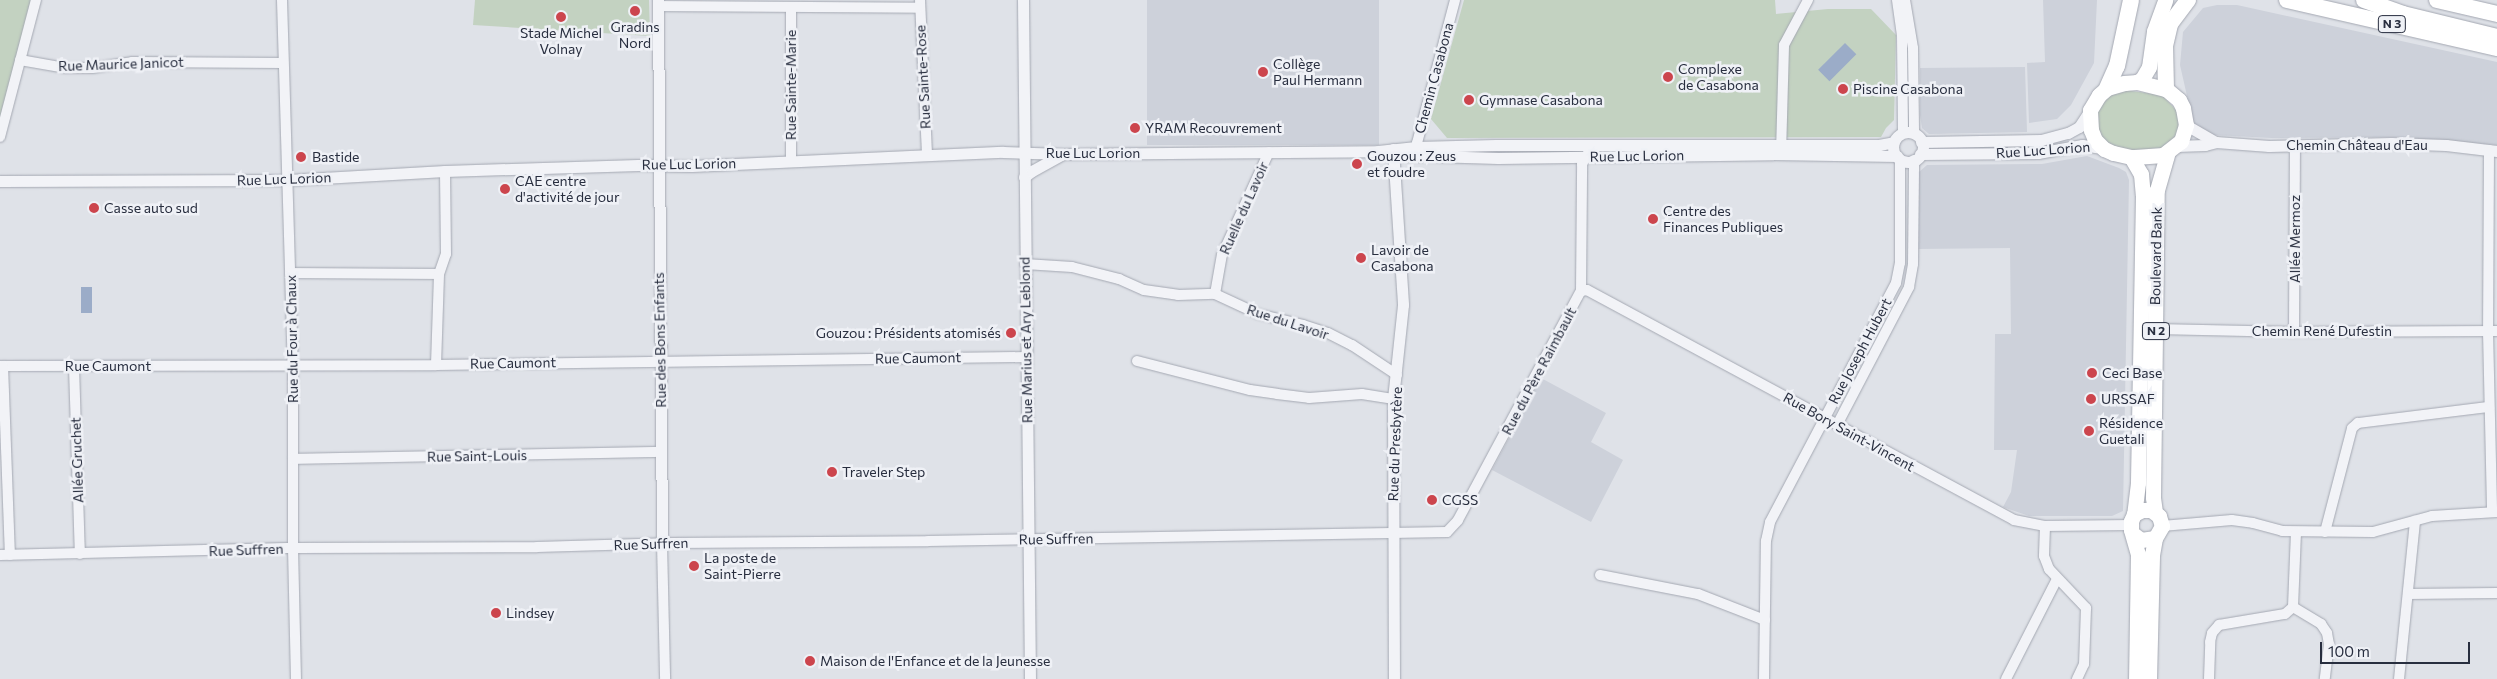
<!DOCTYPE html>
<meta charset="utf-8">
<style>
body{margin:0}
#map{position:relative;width:2497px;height:679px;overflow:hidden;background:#dfe2e8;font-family:Commissioner,sans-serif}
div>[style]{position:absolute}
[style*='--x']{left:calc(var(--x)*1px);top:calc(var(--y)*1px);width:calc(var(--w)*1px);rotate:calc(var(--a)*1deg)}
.built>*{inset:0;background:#cdd1da;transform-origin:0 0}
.green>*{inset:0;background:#c3d2c1}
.water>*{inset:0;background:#9bacc8;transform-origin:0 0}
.roads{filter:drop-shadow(0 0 1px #a4a8b2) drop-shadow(0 0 1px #a4a8b2)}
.minor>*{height:10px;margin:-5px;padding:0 5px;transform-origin:5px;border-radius:5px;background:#f2f3f7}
.tertiary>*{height:11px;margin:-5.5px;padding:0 5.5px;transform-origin:5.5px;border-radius:5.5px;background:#f2f3f7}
.tertiary>.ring{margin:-5.5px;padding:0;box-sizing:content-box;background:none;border:11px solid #f2f3f7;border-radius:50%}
.primary>*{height:15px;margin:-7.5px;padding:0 7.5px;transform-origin:7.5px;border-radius:7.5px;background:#fff}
.trunk>*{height:16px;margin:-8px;padding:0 8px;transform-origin:8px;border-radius:8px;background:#fff}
.dots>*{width:14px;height:14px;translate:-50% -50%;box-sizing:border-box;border:2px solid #eff1f6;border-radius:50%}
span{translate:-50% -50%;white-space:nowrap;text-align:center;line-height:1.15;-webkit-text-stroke:5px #eff1f6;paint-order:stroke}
.shield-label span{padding:1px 4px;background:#eff1f6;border:1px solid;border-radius:4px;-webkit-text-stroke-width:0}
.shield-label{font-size:12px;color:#282e3f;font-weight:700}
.poi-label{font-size:14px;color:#282e3f}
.left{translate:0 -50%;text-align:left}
.right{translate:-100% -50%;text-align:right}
.street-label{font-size:14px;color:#282e3f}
.scale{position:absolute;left:2320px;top:642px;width:150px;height:22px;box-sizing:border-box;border:2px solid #282e3f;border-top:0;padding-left:6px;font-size:15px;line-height:18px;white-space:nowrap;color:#282e3f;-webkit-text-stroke:4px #eff1f6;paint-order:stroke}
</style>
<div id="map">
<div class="built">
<i style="left:1147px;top:0;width:232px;height:145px"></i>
<i style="clip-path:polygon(2043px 0,2097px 0,2094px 63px,2071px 105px,2057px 119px,2029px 123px,2027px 63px,2045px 62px)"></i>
<i style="clip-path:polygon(2217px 5px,2237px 5px,2497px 62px,2497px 145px,2400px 137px,2272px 138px,2212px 135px,2194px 127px,2180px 65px,2183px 32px,2203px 8px)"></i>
<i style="clip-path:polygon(2025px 67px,2027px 132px,1929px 134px,1922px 128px,1920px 115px,1920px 68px)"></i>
<i style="clip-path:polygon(2087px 156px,2119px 168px,2126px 172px,2129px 180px,2123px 511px,2112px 516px,2029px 516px,2003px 507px,2011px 492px,2017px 450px,1994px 450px,1995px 334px,2011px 334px,2010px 248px,1918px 249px,1919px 172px,1927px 165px,2042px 164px)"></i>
<i style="clip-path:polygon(1541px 378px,1606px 413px,1591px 442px,1623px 460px,1591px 522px,1492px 470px)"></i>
</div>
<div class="green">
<i style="clip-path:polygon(0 0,33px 0,0 120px)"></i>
<i style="clip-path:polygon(475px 0,649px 0,650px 36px,473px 25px)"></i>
<i style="clip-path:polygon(1464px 0,1775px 0,1776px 14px,1828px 9px,1871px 9px,1896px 35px,1894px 120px,1886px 128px,1881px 137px,1447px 138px,1431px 119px)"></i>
<i style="clip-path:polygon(2124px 90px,2162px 95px,2176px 110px,2179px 123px,2177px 135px,2155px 153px,2132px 151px,2108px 144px,2101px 136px,2096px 122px,2098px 111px,2104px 98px)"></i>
</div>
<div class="water">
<i style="left:1845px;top:43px;width:16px;height:38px;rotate:45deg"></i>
<i style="left:81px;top:287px;width:11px;height:26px"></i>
</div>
<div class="roads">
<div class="minor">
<i style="--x:282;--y:0;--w:365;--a:88.3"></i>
<i style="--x:293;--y:365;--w:183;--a:90"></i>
<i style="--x:293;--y:548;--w:131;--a:88.7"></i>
<i style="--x:920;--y:0;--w:154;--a:87.4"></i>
<i style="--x:1897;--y:0;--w:35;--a:82"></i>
<i style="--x:1902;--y:35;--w:98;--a:89.4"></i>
<i style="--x:1905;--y:0;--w:49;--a:80.5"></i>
<i style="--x:1913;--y:48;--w:86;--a:89.3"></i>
<i style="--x:658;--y:6;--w:262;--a:0.4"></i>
<i style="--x:791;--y:8;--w:153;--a:90"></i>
<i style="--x:20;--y:60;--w:47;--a:9.9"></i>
<i style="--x:66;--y:68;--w:26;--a:0"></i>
<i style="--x:92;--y:68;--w:40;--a:-8.5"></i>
<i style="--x:132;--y:62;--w:151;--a:0.4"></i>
<i style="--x:0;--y:137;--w:142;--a:-75.3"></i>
<i style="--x:2489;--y:150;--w:181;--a:90.3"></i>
<i style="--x:2488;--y:331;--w:181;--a:88.7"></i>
<i style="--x:1781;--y:153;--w:108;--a:-88.4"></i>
<i style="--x:1784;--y:45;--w:51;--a:-61.9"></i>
<i style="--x:1416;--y:154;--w:11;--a:-85"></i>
<i style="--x:1417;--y:143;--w:148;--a:-75.1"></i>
<i style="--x:1025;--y:264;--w:47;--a:3.7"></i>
<i style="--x:1072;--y:267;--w:49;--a:14.3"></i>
<i style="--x:1119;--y:279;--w:27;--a:24"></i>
<i style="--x:1144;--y:290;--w:34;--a:8"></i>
<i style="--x:1178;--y:295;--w:37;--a:-2"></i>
<i style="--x:1215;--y:294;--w:47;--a:24.9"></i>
<i style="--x:1258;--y:314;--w:46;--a:13.7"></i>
<i style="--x:1303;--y:325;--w:26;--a:18"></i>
<i style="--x:1328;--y:333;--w:27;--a:27"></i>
<i style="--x:1352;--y:345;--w:54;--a:33.7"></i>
<i style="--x:290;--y:273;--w:149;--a:0.4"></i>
<i style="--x:1581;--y:291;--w:6;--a:-9"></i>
<i style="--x:1587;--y:290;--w:485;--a:28.3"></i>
<i style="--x:2014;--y:520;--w:32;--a:11"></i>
<i style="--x:2045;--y:526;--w:86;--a:-0.7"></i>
<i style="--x:1215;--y:294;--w:40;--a:-80"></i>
<i style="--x:1222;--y:255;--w:113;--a:-65.5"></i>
<i style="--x:2156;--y:329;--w:138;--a:1.2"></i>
<i style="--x:2294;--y:332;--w:203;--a:-0.3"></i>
<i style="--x:2294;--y:332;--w:186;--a:-89.7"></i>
<i style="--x:1137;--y:361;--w:117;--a:14.4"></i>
<i style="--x:1250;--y:390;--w:27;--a:8"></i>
<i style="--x:1277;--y:394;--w:32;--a:7"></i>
<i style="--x:1309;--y:398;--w:53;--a:-4.3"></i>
<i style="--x:1362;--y:394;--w:31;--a:9"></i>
<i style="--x:436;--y:365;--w:91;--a:-88.1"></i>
<i style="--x:439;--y:274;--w:21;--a:-71"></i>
<i style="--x:446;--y:254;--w:83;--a:-90.7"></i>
<i style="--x:0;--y:366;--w:436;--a:-0.1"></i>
<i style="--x:436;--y:365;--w:591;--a:-0.78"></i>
<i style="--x:3;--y:366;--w:189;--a:87.9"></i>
<i style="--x:74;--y:367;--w:187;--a:88.2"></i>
<i style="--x:1837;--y:425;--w:156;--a:-62.4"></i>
<i style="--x:1909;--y:287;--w:23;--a:-80"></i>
<i style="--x:1913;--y:264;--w:104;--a:-89.4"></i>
<i style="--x:293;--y:459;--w:368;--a:-1.1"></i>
<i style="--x:2045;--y:526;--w:30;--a:92"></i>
<i style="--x:2044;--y:556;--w:14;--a:69"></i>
<i style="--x:2049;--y:569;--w:54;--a:46.5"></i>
<i style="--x:2086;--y:608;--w:56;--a:92"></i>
<i style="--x:2084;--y:664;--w:17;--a:115"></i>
<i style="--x:2162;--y:526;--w:70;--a:-4.9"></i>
<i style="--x:2232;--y:520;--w:21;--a:8"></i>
<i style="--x:2253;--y:523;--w:30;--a:15"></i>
<i style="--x:2282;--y:531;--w:91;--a:0.6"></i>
<i style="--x:2373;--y:532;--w:61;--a:-15.2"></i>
<i style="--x:2432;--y:516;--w:65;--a:-3.5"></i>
<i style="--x:2325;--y:532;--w:107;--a:-75.4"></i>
<i style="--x:2352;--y:428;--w:8;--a:-40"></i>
<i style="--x:2358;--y:423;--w:132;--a:-7"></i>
<i style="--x:662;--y:543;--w:136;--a:88.7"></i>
<i style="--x:0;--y:555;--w:297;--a:-1.4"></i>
<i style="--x:297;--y:548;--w:240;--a:-0.2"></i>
<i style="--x:537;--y:547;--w:136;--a:-1.7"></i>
<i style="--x:673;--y:543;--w:255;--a:-0.4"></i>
<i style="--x:928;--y:541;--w:519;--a:-0.99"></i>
<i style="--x:1447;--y:532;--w:16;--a:-47"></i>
<i style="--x:1458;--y:520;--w:260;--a:-61.8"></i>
<i style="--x:1581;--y:291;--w:127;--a:-89.5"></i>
<i style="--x:1582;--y:164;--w:13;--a:-61"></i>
<i style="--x:1600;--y:575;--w:100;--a:11"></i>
<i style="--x:1698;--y:594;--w:72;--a:21.2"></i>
<i style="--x:2408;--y:594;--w:89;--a:-0.6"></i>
<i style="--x:2293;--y:607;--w:33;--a:31"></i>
<i style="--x:2321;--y:624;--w:11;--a:56"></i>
<i style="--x:2327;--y:633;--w:11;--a:80"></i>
<i style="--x:2329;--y:644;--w:35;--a:97"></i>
<i style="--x:1764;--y:679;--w:138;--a:-89.2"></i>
<i style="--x:1766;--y:541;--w:19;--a:-78"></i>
<i style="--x:1770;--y:522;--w:270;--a:-62.2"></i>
<i style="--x:1896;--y:283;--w:20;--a:-79"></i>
<i style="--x:1900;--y:263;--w:104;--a:-90"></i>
<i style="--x:2006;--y:679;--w:112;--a:-63"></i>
<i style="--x:2209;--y:679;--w:37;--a:-88"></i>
<i style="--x:2210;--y:642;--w:9;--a:-77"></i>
<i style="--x:2212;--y:633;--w:11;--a:-49"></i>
<i style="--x:2219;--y:625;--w:67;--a:-9.5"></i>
<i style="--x:2285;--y:614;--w:11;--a:-41"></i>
<i style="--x:2293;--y:607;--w:75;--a:-87.7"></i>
<i style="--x:2399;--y:679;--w:159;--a:-84.2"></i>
</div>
<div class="tertiary">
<i style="--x:658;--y:0;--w:543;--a:89.58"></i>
<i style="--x:1023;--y:0;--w:679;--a:89.41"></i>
<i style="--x:2186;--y:125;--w:34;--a:30"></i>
<i style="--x:2216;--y:142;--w:53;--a:4.3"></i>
<i style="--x:2269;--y:146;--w:122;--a:-1.4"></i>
<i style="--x:2391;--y:143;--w:55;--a:2.1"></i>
<i style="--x:2446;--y:145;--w:51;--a:6.7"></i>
<i class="ring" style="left:1893px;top:132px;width:19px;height:19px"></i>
<i style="--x:1921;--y:142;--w:120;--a:-1"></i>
<i style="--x:2041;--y:140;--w:28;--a:-15"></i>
<i style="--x:2068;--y:133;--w:13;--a:-29"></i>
<i style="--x:2079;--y:127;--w:20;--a:-57"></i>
<i style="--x:2176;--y:146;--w:29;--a:-2"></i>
<i style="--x:2205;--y:145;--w:11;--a:-15"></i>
<i style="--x:1393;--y:149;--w:156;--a:86.3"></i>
<i style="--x:1403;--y:305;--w:95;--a:96.1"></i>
<i style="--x:1393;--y:399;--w:280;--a:89.8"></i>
<i style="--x:1920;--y:154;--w:118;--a:-0.5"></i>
<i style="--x:2038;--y:153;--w:45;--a:-10.3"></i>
<i style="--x:2082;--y:145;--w:20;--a:9"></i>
<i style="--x:1399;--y:155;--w:99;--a:1.7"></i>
<i style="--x:1498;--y:158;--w:275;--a:-0.8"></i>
<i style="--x:1773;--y:154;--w:124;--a:0.9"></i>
<i style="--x:1024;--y:177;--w:10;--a:-37"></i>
<i style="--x:1032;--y:171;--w:33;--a:-29"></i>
<i style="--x:0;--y:181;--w:288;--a:-0.2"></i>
<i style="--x:288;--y:180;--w:157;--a:-3.3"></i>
<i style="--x:445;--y:171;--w:193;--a:-1.8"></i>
<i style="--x:638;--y:165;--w:53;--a:1.1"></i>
<i style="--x:691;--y:166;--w:312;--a:-2.6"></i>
<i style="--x:1003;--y:152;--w:60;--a:1.9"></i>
<i style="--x:1063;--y:154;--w:315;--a:-0.5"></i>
<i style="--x:1378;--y:151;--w:38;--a:-6"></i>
<i style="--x:1416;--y:147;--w:80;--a:-1.4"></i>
<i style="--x:1496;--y:145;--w:383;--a:0"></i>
<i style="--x:1879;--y:145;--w:15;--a:-11"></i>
</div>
<div class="primary">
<i style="--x:2137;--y:82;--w:30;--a:14"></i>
<i style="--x:2166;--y:89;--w:17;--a:40"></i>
<i style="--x:2179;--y:100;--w:9;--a:63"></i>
<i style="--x:2183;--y:108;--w:17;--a:80"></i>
<i style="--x:2186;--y:125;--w:17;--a:107"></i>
<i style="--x:2181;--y:141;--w:23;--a:142"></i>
<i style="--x:2163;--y:155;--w:32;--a:176"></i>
<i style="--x:2131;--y:157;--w:18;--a:-167"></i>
<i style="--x:2113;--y:153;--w:10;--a:-156"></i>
<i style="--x:2104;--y:149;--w:13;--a:-135"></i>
<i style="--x:2095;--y:140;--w:11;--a:-112"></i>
<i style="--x:2091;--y:130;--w:20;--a:-93"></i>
<i style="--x:2090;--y:110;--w:17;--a:-59"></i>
<i style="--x:2099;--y:95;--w:11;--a:-41"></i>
<i style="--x:2107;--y:88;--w:18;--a:-16"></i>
<i style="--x:2124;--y:83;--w:13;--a:-4"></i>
<i style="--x:2137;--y:82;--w:6;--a:-31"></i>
<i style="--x:2142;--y:79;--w:14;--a:-60"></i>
<i style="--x:2149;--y:67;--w:36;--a:-82"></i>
<i style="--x:2154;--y:31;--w:33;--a:-70"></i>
<i style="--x:2131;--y:157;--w:20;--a:60"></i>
<i style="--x:2141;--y:174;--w:21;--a:85"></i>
<i style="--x:2143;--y:195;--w:288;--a:91"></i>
<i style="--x:2138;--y:483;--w:31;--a:97"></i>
<i style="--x:2155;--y:512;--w:15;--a:-98"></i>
<i style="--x:2153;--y:497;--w:307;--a:-89.3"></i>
<i style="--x:2157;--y:190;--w:40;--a:-74"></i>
<i style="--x:2133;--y:534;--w:10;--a:37"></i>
<i style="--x:2141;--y:540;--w:14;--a:-8"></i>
<i style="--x:2155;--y:538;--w:14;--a:-60"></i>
<i style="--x:2162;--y:526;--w:10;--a:-107"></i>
<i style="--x:2159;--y:516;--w:10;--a:-143"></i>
<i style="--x:2151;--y:510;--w:9;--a:180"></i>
<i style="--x:2142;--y:510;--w:9;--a:153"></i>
<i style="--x:2134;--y:514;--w:8;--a:113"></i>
<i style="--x:2131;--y:521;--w:9;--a:90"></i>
<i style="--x:2131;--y:530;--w:25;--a:74"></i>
<i style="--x:2138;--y:554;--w:125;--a:90.9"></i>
<i style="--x:2149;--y:679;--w:124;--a:-88.6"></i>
<i style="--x:2152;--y:555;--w:17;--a:-80"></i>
</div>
<div class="trunk">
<i style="--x:2287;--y:0;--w:215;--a:12.9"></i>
<i style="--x:2364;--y:0;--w:41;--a:19.7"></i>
<i style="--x:2403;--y:14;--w:97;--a:13.7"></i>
<i style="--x:2437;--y:0;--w:62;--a:13.1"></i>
<i style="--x:2107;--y:88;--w:24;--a:-66"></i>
<i style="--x:2117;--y:66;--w:67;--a:-78"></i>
<i style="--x:2166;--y:89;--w:43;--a:-91.3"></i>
<i style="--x:2165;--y:46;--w:23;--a:-77"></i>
<i style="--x:2170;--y:24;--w:30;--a:-53"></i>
</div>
</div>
<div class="dots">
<i style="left:635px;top:11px;background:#cc454d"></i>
<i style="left:561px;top:17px;background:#cc454d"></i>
<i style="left:1263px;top:72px;background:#cc454d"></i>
<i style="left:1668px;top:77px;background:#cc454d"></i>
<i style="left:1843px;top:89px;background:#cc454d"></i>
<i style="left:1469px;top:100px;background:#cc454d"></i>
<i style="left:1135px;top:128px;background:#cc454d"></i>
<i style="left:301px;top:157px;background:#cc454d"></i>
<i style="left:1357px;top:164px;background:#cc454d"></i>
<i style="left:505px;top:189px;background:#cc454d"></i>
<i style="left:94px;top:208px;background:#cc454d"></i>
<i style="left:1653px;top:219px;background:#cc454d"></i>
<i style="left:1361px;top:258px;background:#cc454d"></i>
<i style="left:1011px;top:333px;background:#cc454d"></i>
<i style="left:2092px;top:373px;background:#cc454d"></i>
<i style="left:2091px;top:399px;background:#cc454d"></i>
<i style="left:2089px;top:431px;background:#cc454d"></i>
<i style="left:832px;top:472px;background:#cc454d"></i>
<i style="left:1432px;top:500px;background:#cc454d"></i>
<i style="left:694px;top:566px;background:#cc454d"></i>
<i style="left:496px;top:613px;background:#cc454d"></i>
<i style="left:810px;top:661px;background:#cc454d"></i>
</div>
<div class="shield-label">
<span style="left:2392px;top:24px">N 3</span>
<span style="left:2156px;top:331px">N 2</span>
</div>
<div class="poi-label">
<span style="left:635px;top:35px">Gradins<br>Nord</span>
<span style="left:561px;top:41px">Stade Michel<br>Volnay</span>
<span class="left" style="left:1273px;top:72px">Collège<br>Paul Hermann</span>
<span class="left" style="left:1678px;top:77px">Complexe<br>de Casabona</span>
<span class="left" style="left:1853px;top:89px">Piscine Casabona</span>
<span class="left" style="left:1479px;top:100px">Gymnase Casabona</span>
<span class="left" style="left:1145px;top:128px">YRAM Recouvrement</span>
<span class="left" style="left:1367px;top:164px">Gouzou : Zeus<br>et foudre</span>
<span class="left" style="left:312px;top:157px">Bastide</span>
<span class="left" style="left:515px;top:189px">CAE centre<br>d'activité de jour</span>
<span class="left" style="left:104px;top:208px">Casse auto sud</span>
<span class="left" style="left:1663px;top:219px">Centre des<br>Finances Publiques</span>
<span class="left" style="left:1371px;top:258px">Lavoir de<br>Casabona</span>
<span class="right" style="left:1001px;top:333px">Gouzou : Présidents atomisés</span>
<span class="left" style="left:2102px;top:373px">Ceci Base</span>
<span class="left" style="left:2101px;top:399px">URSSAF</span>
<span class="left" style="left:2099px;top:431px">Résidence<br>Guetali</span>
<span class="left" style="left:842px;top:472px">Traveler Step</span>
<span class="left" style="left:1442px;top:500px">CGSS</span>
<span class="left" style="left:704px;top:566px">La poste de<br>Saint-Pierre</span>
<span class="left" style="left:506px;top:613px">Lindsey</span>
<span class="left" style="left:820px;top:661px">Maison de l'Enfance et de la Jeunesse</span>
</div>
<div class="street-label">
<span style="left:121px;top:64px;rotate:-2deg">Rue Maurice Janicot</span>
<span style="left:923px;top:77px;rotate:-93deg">Rue Sainte-Rose</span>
<span style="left:1434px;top:78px;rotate:-75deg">Chemin Casabona</span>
<span style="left:791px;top:85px;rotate:-90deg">Rue Sainte-Marie</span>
<span style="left:2357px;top:145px">Chemin Château d'Eau</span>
<span style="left:2043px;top:150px;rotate:-4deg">Rue Luc Lorion</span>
<span style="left:1093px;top:153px">Rue Luc Lorion</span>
<span style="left:1637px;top:156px;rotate:-1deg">Rue Luc Lorion</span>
<span style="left:689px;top:164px;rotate:-1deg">Rue Luc Lorion</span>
<span style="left:284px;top:179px;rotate:-2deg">Rue Luc Lorion</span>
<span style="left:1244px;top:208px;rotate:-66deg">Ruelle du Lavoir</span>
<span style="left:2295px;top:239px;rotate:-90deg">Allée Mermoz</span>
<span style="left:2156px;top:256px;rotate:-89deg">Boulevard Bank</span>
<span style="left:1288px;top:322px;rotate:18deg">Rue du Lavoir</span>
<span style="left:2322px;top:331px">Chemin René Dufestin</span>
<span style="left:292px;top:339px;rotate:-91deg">Rue du Four à Chaux</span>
<span style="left:660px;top:340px;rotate:-91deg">Rue des Bons Enfants</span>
<span style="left:1026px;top:340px;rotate:-91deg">Rue Marius et Ary Leblond</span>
<span style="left:1860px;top:351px;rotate:-62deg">Rue Joseph Hubert</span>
<span style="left:918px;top:358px;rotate:-1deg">Rue Caumont</span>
<span style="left:513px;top:363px;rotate:-1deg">Rue Caumont</span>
<span style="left:108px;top:366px">Rue Caumont</span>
<span style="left:1539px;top:371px;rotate:-62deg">Rue du Père Raimbault</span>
<span style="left:1849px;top:432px;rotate:29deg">Rue Bory Saint-Vincent</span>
<span style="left:1395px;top:444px;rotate:-88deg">Rue du Presbytère</span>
<span style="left:477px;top:456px;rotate:-1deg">Rue Saint-Louis</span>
<span style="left:77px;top:460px;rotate:-92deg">Allée Gruchet</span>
<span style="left:1056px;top:539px;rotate:-1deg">Rue Suffren</span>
<span style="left:651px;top:544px;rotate:-2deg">Rue Suffren</span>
<span style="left:246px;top:550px;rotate:-2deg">Rue Suffren</span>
</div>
<div class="scale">100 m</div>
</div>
